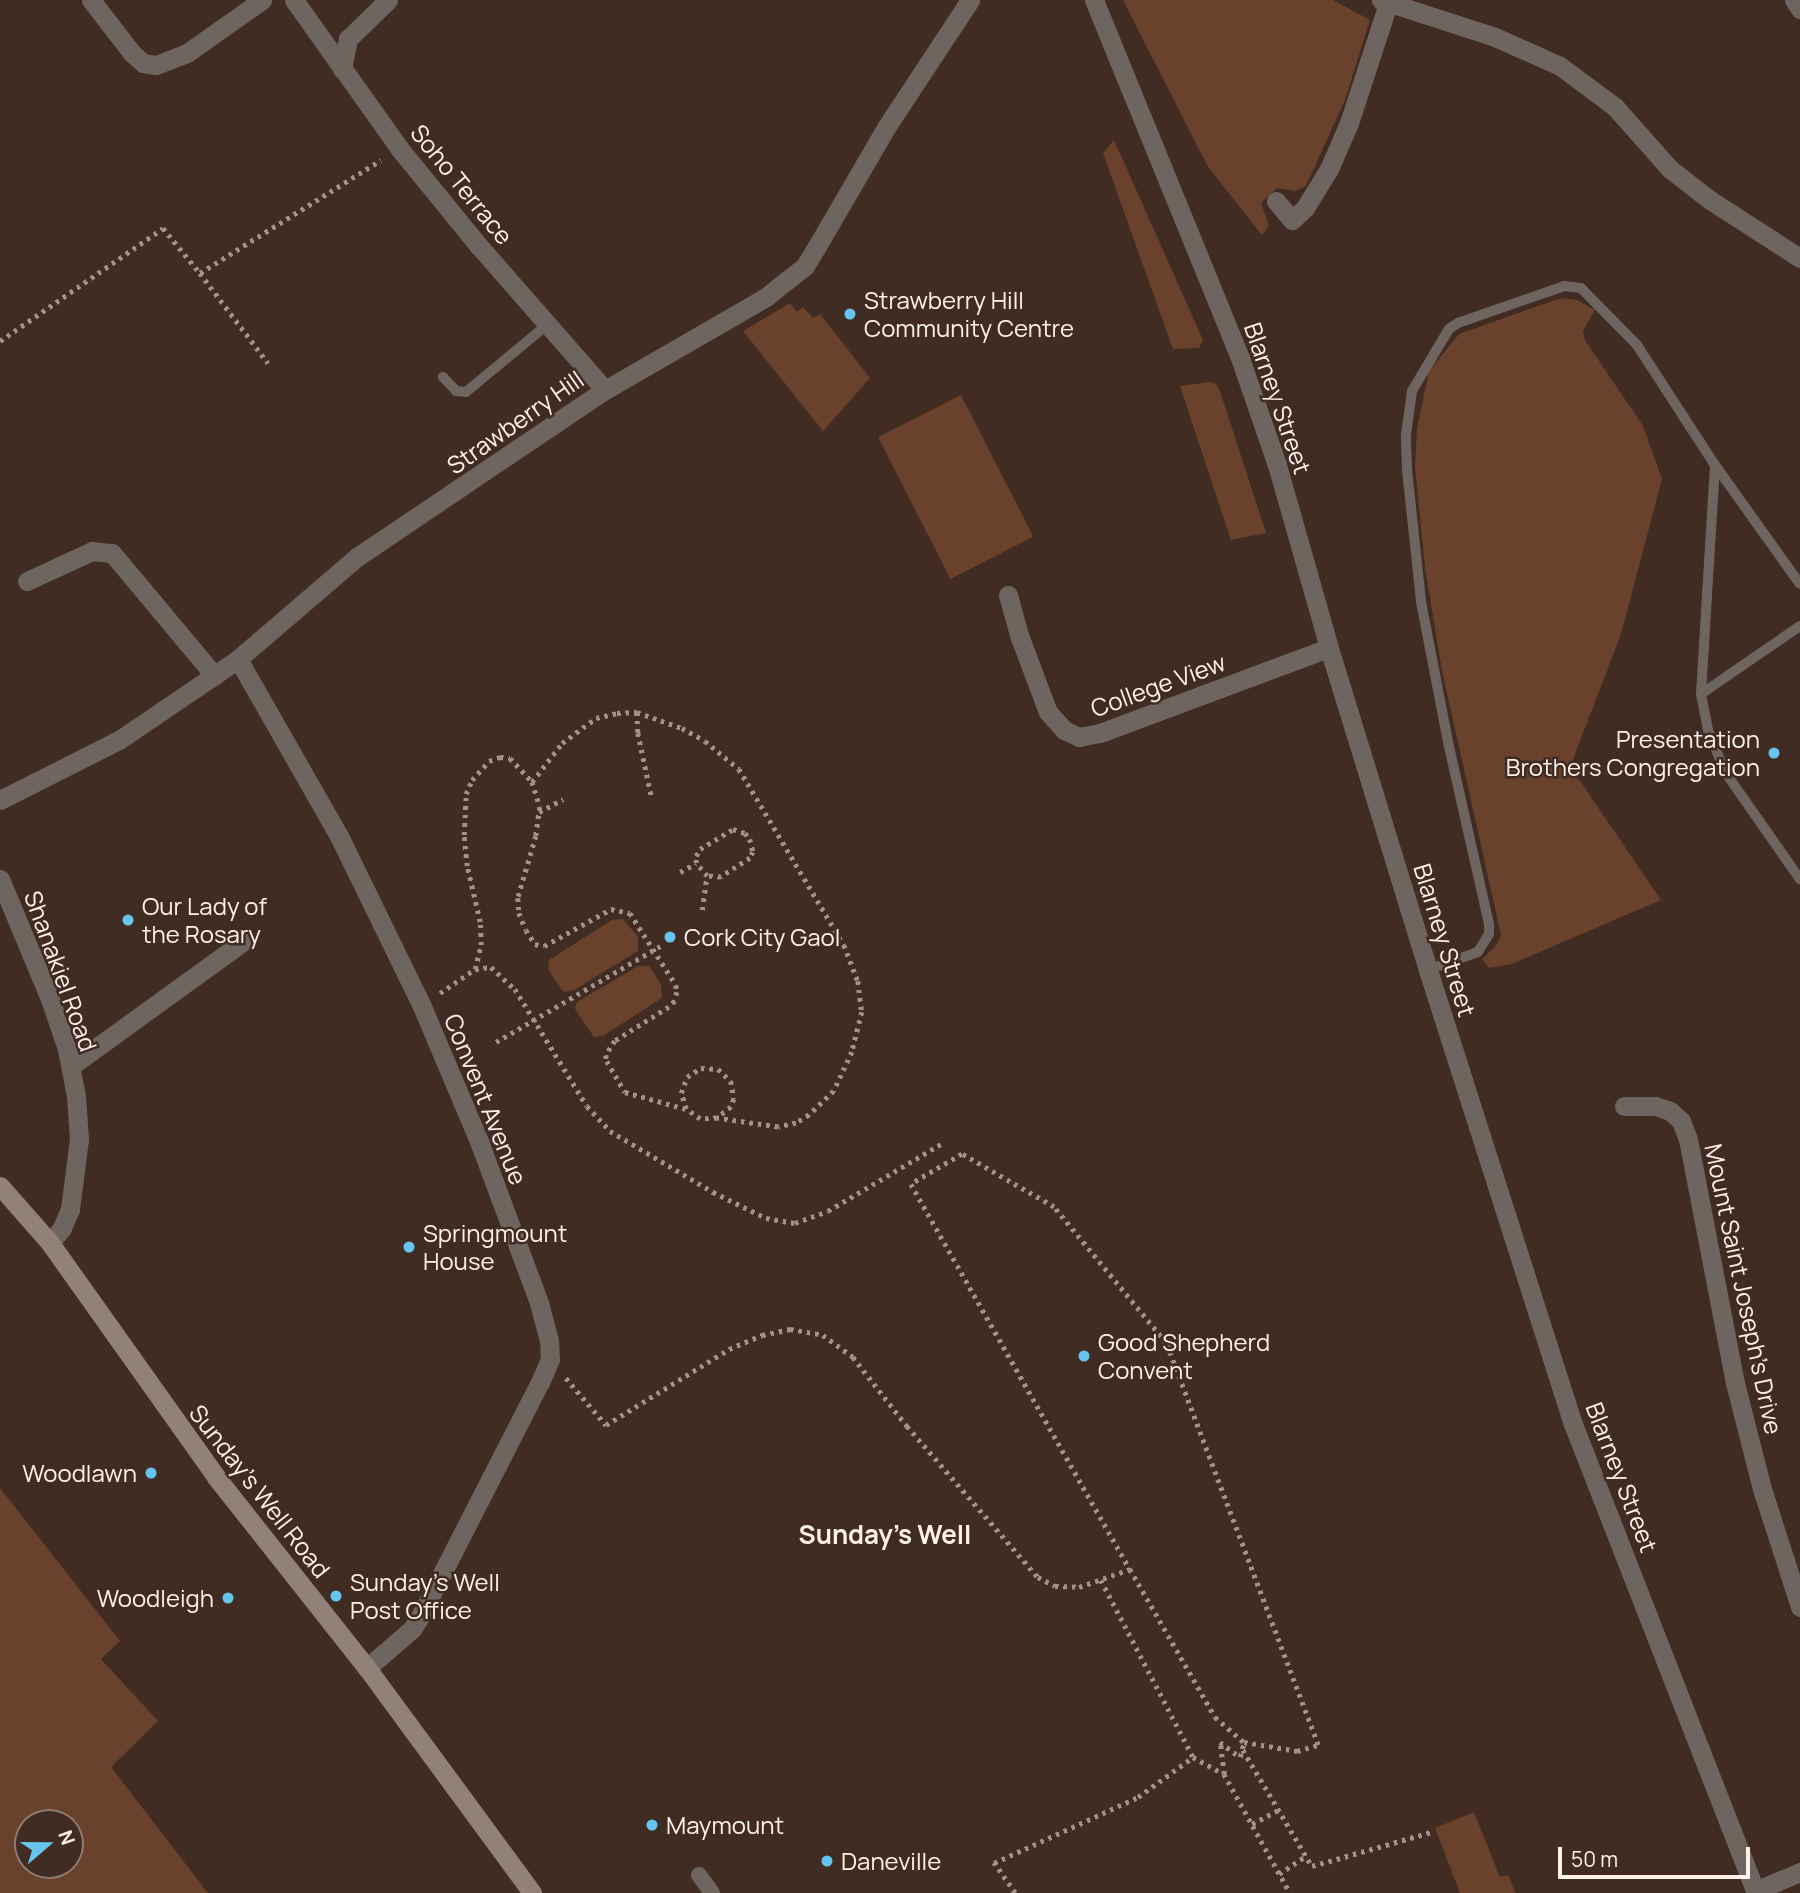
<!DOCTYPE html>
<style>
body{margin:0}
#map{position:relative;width:1800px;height:1893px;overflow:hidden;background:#402c22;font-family:Manrope,sans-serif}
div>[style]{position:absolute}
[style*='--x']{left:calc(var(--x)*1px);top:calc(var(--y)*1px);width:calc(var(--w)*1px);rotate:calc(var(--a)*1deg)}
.green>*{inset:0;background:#6a412b;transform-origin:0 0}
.path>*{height:4.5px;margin-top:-2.25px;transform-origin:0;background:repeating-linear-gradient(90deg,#a29289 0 3.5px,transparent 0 8.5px)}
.service>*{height:10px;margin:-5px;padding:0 5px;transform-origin:5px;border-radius:5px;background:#6f6560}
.pedestrian>*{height:16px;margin:-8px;padding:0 8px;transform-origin:8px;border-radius:8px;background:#6f6560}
.minor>*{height:19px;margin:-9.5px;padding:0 9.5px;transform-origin:9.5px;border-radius:9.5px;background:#6f6560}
.tertiary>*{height:19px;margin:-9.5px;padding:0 9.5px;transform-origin:9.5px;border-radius:9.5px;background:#6f6560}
.secondary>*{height:19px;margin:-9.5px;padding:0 9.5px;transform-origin:9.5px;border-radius:9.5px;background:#928179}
.dots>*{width:19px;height:19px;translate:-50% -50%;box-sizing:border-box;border:4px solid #402c22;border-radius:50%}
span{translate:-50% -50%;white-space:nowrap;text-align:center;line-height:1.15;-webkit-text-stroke:5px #402c22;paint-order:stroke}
.street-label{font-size:24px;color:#fff1ea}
.poi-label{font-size:24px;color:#fff1ea}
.left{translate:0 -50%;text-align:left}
.right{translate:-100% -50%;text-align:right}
.neighbourhood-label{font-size:26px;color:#fff1ea;font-weight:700}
.north{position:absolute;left:14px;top:1809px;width:70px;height:70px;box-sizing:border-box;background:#402c22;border:2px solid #8c7b72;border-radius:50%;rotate:70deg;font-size:19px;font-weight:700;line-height:28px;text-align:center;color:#fff1ea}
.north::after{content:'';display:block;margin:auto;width:24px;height:32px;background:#65c5ef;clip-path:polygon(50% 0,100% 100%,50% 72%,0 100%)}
.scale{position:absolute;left:1558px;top:1847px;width:192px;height:32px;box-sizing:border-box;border:4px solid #fff1ea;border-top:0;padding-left:9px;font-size:21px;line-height:24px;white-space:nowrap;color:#fff1ea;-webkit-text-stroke:5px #402c22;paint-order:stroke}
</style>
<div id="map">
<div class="green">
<i style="clip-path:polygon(1123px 0,1333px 0,1370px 20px,1345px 100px,1306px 186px,1295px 191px,1277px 188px,1261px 203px,1269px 226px,1262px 235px,1208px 167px)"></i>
<i style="clip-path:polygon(1114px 140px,1203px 340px,1199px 348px,1173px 349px,1103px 153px)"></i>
<i style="clip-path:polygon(1561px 298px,1577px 300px,1595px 310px,1583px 331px,1585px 340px,1643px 426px,1662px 479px,1621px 634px,1572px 762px,1576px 775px,1661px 900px,1512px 964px,1489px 968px,1482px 959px,1496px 946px,1501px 935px,1442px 671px,1425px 568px,1415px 466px,1417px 428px,1429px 371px,1459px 334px)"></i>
<i style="clip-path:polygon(790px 303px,797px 312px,803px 307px,813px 318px,820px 314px,870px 378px,823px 431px,743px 331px)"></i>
<i style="clip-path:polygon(1210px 382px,1216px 384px,1220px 391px,1266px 533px,1231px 540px,1180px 386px)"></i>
<i style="left:961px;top:395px;width:159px;height:93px;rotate:63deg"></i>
<i style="clip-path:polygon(623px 919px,638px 937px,638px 951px,574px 990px,565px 992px,561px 989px,548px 969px,549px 960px,612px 920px)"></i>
<i style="clip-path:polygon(638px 966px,649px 966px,661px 984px,662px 998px,603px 1036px,594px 1037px,575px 1009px,577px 1002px)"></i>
<i style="clip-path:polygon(evenodd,0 1488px,120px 1641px,101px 1659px,158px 1721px,111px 1767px,208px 1893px,0 1893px,0 1488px,28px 1823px,70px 1823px,70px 1865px,28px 1865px,28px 1823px)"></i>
<i style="clip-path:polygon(1474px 1812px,1500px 1877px,1508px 1875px,1516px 1893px,1460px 1893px,1435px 1828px)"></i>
</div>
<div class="path">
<i style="--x:200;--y:273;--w:113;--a:52.9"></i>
<i style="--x:0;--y:341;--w:198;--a:-34.7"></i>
<i style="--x:163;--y:228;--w:58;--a:50.6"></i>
<i style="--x:200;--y:273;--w:213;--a:-32"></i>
<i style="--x:637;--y:712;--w:21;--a:87"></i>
<i style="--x:638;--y:733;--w:67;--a:78"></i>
<i style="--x:532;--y:782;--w:49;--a:-52.4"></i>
<i style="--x:562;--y:743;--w:42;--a:-36.3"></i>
<i style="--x:596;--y:718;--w:22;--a:-13"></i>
<i style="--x:617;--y:713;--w:20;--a:-3"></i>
<i style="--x:637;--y:712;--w:48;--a:19.6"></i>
<i style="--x:682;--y:728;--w:26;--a:29"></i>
<i style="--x:705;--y:741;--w:44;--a:39.5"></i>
<i style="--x:739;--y:769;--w:205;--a:59.2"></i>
<i style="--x:844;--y:945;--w:39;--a:69"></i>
<i style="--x:858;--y:981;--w:31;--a:83"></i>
<i style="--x:862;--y:1012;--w:41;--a:104"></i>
<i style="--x:852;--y:1052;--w:43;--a:114.8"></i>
<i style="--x:834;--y:1091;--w:35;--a:136"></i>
<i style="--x:809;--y:1115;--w:15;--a:148"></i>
<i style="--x:796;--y:1123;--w:18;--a:167"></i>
<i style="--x:778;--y:1127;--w:62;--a:-171.6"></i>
<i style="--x:717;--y:1118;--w:17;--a:177"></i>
<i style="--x:700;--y:1119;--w:17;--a:-144"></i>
<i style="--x:686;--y:1109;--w:17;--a:-107"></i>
<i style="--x:681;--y:1093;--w:17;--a:-69"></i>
<i style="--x:687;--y:1077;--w:17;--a:-33"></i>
<i style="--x:701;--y:1068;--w:17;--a:3"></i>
<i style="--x:718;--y:1069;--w:18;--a:43"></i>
<i style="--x:731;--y:1081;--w:18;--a:81"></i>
<i style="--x:734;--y:1099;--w:9;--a:111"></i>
<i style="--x:731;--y:1107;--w:18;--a:142"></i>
<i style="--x:539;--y:812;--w:27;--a:-28"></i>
<i style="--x:680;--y:872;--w:18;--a:-29"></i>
<i style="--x:696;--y:863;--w:7;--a:-90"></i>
<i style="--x:696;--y:856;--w:8;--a:-60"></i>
<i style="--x:700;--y:849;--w:39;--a:-31"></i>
<i style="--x:733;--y:829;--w:13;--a:18"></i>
<i style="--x:745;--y:833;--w:8;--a:50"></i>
<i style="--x:750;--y:839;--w:13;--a:77"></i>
<i style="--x:753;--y:852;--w:7;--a:117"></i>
<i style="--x:750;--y:858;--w:35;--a:147"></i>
<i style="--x:721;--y:877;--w:14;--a:-176"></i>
<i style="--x:707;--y:876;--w:17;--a:-130"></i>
<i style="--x:702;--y:910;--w:34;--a:-82"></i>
<i style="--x:475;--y:969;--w:16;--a:-7"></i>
<i style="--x:491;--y:967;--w:33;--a:43"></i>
<i style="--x:515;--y:989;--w:137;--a:58.4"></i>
<i style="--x:587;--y:1106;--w:34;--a:47"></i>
<i style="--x:610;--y:1131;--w:120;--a:30.6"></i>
<i style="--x:713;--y:1192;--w:59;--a:26.1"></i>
<i style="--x:766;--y:1218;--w:29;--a:10"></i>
<i style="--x:795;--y:1223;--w:35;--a:-20"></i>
<i style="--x:828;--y:1211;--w:131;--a:-30.7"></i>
<i style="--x:440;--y:993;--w:42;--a:-34.4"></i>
<i style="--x:475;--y:969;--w:25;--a:-76"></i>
<i style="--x:481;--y:945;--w:23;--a:-92"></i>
<i style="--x:480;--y:922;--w:57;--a:-103.1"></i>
<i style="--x:467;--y:866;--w:31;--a:-96"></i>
<i style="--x:464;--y:835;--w:41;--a:-87.2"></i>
<i style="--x:466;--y:794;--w:15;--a:-67"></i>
<i style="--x:472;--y:780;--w:25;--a:-48"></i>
<i style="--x:489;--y:761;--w:12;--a:-20"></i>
<i style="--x:500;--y:757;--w:10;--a:6"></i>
<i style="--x:510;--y:758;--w:33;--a:47"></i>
<i style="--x:532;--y:782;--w:26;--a:72"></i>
<i style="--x:540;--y:807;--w:29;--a:98"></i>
<i style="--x:536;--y:836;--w:65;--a:106.2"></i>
<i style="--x:518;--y:898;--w:15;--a:86"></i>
<i style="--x:519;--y:913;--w:18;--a:68"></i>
<i style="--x:526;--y:930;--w:17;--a:57"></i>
<i style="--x:535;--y:944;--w:9;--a:13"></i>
<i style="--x:544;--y:946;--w:77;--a:-28.9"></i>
<i style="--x:611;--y:909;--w:19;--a:12"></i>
<i style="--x:630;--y:913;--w:85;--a:57.4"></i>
<i style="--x:676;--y:985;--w:7;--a:82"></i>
<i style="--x:677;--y:992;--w:9;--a:103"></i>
<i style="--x:675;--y:1001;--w:8;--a:135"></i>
<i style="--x:669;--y:1007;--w:64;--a:147.8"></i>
<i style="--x:615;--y:1041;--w:17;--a:123"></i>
<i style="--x:606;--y:1055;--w:6;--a:81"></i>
<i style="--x:607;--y:1061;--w:36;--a:60"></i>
<i style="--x:625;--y:1092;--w:63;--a:15.6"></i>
<i style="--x:496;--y:1042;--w:190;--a:-30.3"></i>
<i style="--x:566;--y:1378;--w:62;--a:49.6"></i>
<i style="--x:606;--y:1425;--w:145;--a:-31.7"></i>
<i style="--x:729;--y:1349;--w:36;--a:-23"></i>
<i style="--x:762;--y:1335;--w:29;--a:-12"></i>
<i style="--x:790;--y:1329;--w:34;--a:10"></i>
<i style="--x:823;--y:1335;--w:37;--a:36"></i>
<i style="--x:853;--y:1357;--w:88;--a:52"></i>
<i style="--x:907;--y:1426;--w:200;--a:49.1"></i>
<i style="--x:1038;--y:1577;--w:19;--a:28"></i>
<i style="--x:1055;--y:1586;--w:24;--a:2"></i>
<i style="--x:1079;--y:1587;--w:54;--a:-19.4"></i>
<i style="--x:1130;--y:1569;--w:171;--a:60.1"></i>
<i style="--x:1215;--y:1717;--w:38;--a:41"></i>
<i style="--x:1244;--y:1742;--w:54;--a:9.6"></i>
<i style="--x:1297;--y:1751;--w:22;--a:-16"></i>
<i style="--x:1318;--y:1745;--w:430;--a:-110.7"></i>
<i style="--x:1166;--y:1343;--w:176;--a:-129.5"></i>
<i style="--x:1054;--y:1207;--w:106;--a:-150.1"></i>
<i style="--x:962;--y:1154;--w:59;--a:149.5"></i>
<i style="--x:911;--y:1184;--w:443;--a:60.4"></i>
<i style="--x:1101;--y:1580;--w:199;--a:62.5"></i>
<i style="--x:1193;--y:1757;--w:35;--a:29"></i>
<i style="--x:1224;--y:1774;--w:32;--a:-97"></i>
<i style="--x:1220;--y:1742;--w:25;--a:37"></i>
<i style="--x:1240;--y:1757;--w:16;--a:-75"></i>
<i style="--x:1243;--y:1750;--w:135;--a:59.3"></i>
<i style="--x:1312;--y:1866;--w:124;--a:-15.9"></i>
<i style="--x:1224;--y:1774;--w:136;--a:61"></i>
<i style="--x:1252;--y:1824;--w:30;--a:-28"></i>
<i style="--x:1279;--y:1874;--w:32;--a:-34"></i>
<i style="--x:1015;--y:1893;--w:37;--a:-125"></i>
<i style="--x:994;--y:1863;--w:158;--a:-24.6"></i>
<i style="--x:1138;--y:1797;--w:68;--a:-36"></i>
</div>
<div class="service">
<i style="--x:443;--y:377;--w:19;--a:47"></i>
<i style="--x:456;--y:391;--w:10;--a:6"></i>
<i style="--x:466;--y:392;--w:107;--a:-39.7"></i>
<i style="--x:1715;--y:465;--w:229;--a:93.5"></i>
<i style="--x:1701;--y:694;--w:37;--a:79"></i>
<i style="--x:1708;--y:730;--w:45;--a:68"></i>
<i style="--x:1725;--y:772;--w:131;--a:55"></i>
<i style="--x:1701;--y:694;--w:120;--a:-34.5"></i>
<i style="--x:1428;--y:970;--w:53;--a:-19.8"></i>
<i style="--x:1478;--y:952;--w:21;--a:-59"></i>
<i style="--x:1489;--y:934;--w:10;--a:-90"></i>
<i style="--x:1489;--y:924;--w:181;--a:-102.7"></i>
<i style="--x:1449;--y:747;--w:149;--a:-100.9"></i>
<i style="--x:1421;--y:601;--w:133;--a:-96.1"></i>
<i style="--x:1407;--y:469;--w:34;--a:-92"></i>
<i style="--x:1406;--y:435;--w:44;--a:-82.2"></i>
<i style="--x:1412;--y:391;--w:72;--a:-59.2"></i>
<i style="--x:1449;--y:329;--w:11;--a:-34"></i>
<i style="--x:1458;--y:323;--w:112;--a:-19.2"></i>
<i style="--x:1564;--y:286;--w:17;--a:7"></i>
<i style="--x:1581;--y:288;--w:80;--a:45.5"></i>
<i style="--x:1637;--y:345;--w:143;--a:57"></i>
<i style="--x:1715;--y:465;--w:146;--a:54.5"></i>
</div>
<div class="pedestrian">
<i style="--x:699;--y:1875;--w:22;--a:54"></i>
</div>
<div class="minor">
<i style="--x:91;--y:0;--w:67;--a:52.3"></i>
<i style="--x:132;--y:53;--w:15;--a:42"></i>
<i style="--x:143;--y:63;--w:13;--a:9"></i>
<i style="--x:156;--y:65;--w:33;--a:-21"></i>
<i style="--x:187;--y:53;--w:92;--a:-35.2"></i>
<i style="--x:294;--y:0;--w:181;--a:54.6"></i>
<i style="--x:399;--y:148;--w:127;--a:50.8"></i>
<i style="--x:479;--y:246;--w:191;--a:48.8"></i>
<i style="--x:1094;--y:0;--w:387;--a:67.8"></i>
<i style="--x:1240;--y:358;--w:113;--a:70.9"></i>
<i style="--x:1277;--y:465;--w:190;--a:74.1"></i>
<i style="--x:1329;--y:648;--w:337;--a:72.9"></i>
<i style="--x:1428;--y:970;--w:477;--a:72.3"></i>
<i style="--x:1573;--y:1424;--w:503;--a:68.68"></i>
<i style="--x:1381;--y:0;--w:120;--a:18"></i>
<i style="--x:1495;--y:37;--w:71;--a:24"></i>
<i style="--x:1560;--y:66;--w:69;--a:36.7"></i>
<i style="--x:1615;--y:107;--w:83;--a:48.4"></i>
<i style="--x:1670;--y:169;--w:51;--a:37.8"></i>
<i style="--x:1710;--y:200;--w:107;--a:32.8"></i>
<i style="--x:1794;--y:0;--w:11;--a:56"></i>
<i style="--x:342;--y:69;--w:31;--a:-79"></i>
<i style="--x:348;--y:39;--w:56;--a:-44.3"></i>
<i style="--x:1276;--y:201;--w:25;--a:50"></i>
<i style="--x:1292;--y:220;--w:18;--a:-43"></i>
<i style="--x:1305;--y:208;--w:46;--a:-58.4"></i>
<i style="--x:1329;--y:169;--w:50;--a:-66.5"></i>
<i style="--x:1349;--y:123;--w:125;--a:-71.9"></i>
<i style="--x:27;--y:581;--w:72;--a:-24.8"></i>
<i style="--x:92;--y:551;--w:20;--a:6"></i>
<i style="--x:112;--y:553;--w:160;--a:50.1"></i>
<i style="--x:1008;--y:595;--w:41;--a:74.6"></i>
<i style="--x:1019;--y:635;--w:82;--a:69.4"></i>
<i style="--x:1048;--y:712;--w:24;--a:48"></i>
<i style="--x:1064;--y:730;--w:17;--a:25"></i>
<i style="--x:1079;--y:737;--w:21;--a:-11"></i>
<i style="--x:1100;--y:733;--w:244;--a:-20.4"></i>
<i style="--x:238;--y:659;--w:204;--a:60.3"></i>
<i style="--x:339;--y:836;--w:187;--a:64"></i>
<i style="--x:421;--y:1004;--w:152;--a:67.1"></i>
<i style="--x:480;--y:1144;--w:170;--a:69.6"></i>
<i style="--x:539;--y:1303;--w:38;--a:75"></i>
<i style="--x:549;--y:1340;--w:19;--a:87"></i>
<i style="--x:550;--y:1359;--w:25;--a:113"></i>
<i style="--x:540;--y:1382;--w:264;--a:117.1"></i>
<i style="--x:420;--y:1617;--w:14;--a:124"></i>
<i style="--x:412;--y:1629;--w:60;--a:139.1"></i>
<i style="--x:0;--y:800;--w:133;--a:-26.8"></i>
<i style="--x:119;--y:740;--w:144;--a:-34.2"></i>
<i style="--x:238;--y:659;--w:157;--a:-40.6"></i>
<i style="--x:357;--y:557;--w:299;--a:-34"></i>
<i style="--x:605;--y:390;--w:186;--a:-30"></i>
<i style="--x:766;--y:297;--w:26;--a:-39"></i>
<i style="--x:786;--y:281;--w:24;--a:-38"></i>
<i style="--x:805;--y:266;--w:21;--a:-59"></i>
<i style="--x:816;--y:248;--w:141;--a:-59.8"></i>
<i style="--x:887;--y:126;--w:151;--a:-56.6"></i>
<i style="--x:71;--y:1066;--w:215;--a:-35.9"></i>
<i style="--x:1624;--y:1106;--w:31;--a:0"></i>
<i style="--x:1655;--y:1106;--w:16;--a:18"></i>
<i style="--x:1670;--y:1111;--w:15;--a:42"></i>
<i style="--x:1681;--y:1121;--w:19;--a:69"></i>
<i style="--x:1688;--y:1139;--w:248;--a:79.1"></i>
<i style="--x:1735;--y:1383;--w:109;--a:75.7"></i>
<i style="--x:1762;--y:1489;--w:124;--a:72.1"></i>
<i style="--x:1755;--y:1891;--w:49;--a:-22.9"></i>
</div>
<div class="tertiary">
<i style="--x:0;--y:879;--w:130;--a:67.4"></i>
<i style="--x:50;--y:999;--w:53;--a:71.2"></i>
<i style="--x:67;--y:1049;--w:48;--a:79.2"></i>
<i style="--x:76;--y:1096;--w:43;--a:86"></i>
<i style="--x:79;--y:1139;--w:71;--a:97.3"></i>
<i style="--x:70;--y:1209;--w:21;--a:113"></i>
<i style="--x:62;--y:1228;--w:19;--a:129"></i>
</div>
<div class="secondary">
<i style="--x:0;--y:1186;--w:76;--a:48.7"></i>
<i style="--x:50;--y:1243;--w:287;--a:54.6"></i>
<i style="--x:216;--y:1477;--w:243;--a:51.7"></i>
<i style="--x:367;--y:1668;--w:279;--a:53.7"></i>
</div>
<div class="dots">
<i style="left:850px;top:314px;background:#65c5ef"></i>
<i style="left:1774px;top:753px;background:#65c5ef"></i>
<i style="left:128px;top:920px;background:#65c5ef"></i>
<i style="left:670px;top:937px;background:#65c5ef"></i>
<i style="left:409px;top:1247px;background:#65c5ef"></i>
<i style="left:1084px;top:1356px;background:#65c5ef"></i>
<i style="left:151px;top:1473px;background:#65c5ef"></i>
<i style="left:336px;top:1596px;background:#65c5ef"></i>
<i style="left:228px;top:1598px;background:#65c5ef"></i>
<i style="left:652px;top:1825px;background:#65c5ef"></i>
<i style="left:827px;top:1861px;background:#65c5ef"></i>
</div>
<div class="street-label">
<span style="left:462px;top:184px;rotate:51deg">Soho Terrace</span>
<span style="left:1278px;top:398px;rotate:71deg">Blarney Street</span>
<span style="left:515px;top:422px;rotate:-35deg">Strawberry Hill</span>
<span style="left:1158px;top:685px;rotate:-20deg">College View</span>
<span style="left:1445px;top:940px;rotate:73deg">Blarney Street</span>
<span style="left:61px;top:971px;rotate:70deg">Shanakiel Road</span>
<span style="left:486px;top:1099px;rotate:68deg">Convent Avenue</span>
<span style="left:1744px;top:1289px;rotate:78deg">Mount Saint Joseph's Drive</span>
<span style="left:1622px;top:1477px;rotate:69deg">Blarney Street</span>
<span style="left:260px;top:1491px;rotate:52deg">Sunday's Well Road</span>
</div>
<div class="poi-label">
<span class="left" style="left:864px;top:314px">Strawberry Hill<br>Community Centre</span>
<span class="right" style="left:1760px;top:753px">Presentation<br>Brothers Congregation</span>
<span class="left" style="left:142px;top:920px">Our Lady of<br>the Rosary</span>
<span class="left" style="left:684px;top:937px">Cork City Gaol</span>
<span class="left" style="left:423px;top:1247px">Springmount<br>House</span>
<span class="left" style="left:1098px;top:1356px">Good Shepherd<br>Convent</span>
<span class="right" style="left:137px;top:1473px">Woodlawn</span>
<span class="left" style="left:350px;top:1596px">Sunday's Well<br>Post Office</span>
<span class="right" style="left:214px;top:1598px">Woodleigh</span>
<span class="left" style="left:666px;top:1825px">Maymount</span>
<span class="left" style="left:841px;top:1861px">Daneville</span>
</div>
<div class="neighbourhood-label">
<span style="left:885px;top:1535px">Sunday's Well</span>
</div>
<div class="north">N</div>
<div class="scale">50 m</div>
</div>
